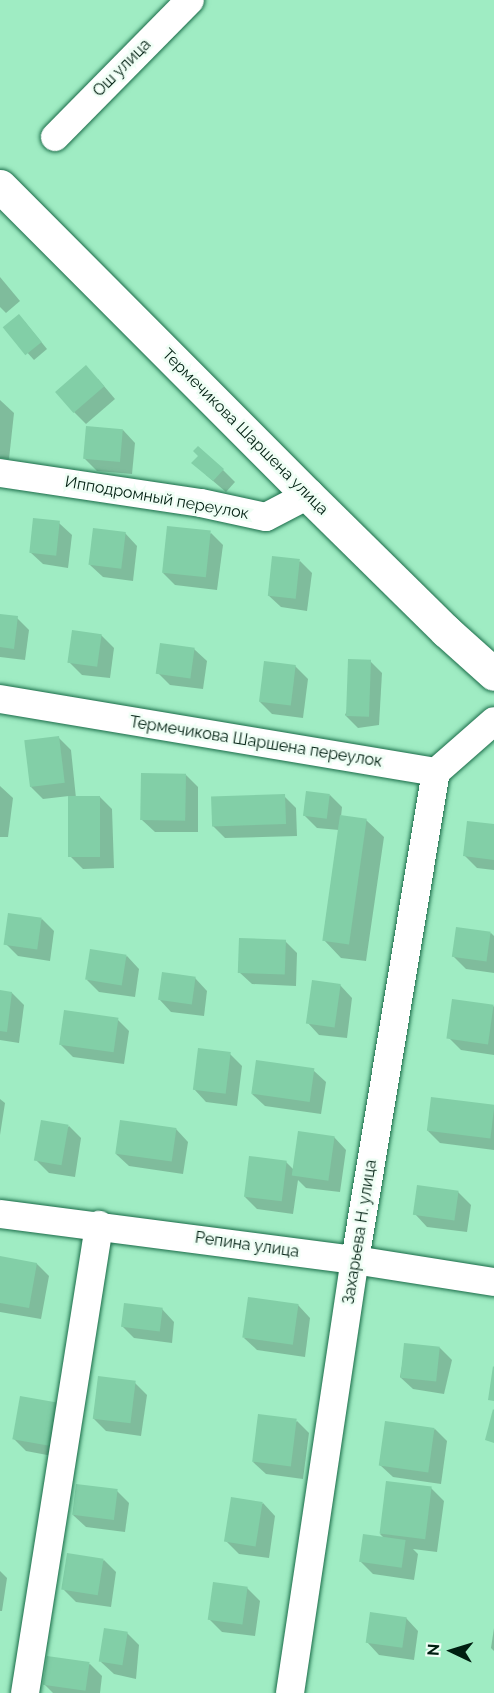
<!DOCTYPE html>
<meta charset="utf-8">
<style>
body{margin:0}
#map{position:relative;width:494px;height:1693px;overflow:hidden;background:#9fecc3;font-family:Raleway,sans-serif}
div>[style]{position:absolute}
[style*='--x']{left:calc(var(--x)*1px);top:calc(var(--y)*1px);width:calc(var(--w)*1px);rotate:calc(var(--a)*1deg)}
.shadow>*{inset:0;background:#0003}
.building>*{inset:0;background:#82cfa7;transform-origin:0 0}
.roads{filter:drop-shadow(0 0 2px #196b48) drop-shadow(0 0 2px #196b48)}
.minor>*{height:28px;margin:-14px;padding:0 14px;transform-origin:14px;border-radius:14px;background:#fff}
.tertiary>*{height:33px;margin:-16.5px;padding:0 16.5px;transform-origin:16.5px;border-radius:16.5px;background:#fff}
span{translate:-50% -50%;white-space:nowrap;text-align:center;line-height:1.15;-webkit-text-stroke:5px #effef5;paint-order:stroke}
.street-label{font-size:16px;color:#001f11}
.north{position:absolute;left:422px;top:1621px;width:60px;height:60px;-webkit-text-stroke:4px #effef5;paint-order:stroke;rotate:274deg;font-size:16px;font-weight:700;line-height:24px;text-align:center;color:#001f11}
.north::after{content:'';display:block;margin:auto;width:21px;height:27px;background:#001f11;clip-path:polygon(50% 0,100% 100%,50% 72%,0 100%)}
</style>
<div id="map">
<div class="shadow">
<i style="clip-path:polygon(0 277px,20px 301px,6px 313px,0 307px)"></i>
<i style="clip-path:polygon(25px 322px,47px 349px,34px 360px,5px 328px)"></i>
<i style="clip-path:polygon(98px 379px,115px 399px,86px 424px,74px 412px)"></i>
<i style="clip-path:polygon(0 400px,14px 413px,9px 459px,0 458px)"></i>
<i style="clip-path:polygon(123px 430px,135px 443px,132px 474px,97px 471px,84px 458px)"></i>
<i style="clip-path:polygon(223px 470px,235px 482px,226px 492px,206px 475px)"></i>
<i style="clip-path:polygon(59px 523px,72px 535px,68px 568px,43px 564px,30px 552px)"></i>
<i style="clip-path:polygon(125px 533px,137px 546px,133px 581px,103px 577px,90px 565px)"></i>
<i style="clip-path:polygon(211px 533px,223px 545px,217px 590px,175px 585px,163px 573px)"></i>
<i style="clip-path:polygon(300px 561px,312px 573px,307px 611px,281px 607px,268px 595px)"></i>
<i style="clip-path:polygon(0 616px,17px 618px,29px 630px,25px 660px,0 657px)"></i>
<i style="clip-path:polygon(101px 635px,114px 648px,110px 678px,82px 675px,69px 662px)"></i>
<i style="clip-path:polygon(194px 649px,207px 661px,203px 689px,170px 685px,158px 673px)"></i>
<i style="clip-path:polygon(370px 661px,382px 673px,379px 725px,358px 728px,345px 715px)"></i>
<i style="clip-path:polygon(295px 666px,308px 679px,303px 718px,272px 714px,260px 702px)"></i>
<i style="clip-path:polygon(58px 737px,71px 750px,76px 798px,100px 797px,112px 809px,114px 868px,83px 869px,70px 856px,69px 796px,43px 799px,31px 787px)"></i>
<i style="clip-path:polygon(186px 775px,198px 787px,198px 832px,155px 832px,142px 820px)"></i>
<i style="clip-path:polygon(0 786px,13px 798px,8px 837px,0 837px)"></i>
<i style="clip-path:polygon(330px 795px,342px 807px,341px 817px,366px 820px,384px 837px,366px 961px,341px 958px,324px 940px,339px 830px,317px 828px,304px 815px)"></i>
<i style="clip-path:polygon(284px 796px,296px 808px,297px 836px,225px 838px,213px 826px)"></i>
<i style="clip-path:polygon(494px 826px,494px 870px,477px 868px,464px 855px)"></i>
<i style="clip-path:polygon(42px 919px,54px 931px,50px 961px,18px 956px,6px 944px)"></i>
<i style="clip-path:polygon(491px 933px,494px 936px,494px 973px,466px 969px,454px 957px)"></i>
<i style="clip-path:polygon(285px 941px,297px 953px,296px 986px,252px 984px,239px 972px)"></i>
<i style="clip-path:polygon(127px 956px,139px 969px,135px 997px,99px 992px,87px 980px)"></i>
<i style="clip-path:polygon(195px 978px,207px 991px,204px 1016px,171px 1012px,159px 999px)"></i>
<i style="clip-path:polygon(340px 985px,352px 998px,347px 1038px,319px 1035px,307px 1022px)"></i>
<i style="clip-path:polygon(0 991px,12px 993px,24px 1005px,19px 1043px,0 1040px)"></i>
<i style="clip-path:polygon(494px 1006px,494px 1055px,461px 1050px,449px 1038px)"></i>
<i style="clip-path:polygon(117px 1019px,129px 1031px,124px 1064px,73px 1057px,61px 1045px)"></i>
<i style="clip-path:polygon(230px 1054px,242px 1066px,237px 1106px,206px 1102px,194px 1089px)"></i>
<i style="clip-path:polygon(313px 1070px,326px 1082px,321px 1114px,265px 1106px,252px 1094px)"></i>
<i style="clip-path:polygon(0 1099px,5px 1103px,0 1135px)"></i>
<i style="clip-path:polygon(494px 1106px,494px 1150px,440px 1143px,428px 1131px)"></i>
<i style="clip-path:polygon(69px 1126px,81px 1138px,75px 1177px,49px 1173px,37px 1161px)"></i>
<i style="clip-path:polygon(176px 1129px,188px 1142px,183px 1174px,129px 1166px,116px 1154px)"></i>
<i style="clip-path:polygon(334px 1137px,346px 1150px,340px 1192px,306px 1188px,298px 1180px,293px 1214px,257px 1209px,245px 1197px,286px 1162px,294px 1170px)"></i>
<i style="clip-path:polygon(458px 1192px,471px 1205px,467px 1232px,427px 1227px,415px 1214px)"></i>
<i style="clip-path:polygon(0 1258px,37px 1264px,49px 1276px,41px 1319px,0 1312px)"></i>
<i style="clip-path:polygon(298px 1305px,310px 1318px,305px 1357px,257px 1350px,244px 1338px)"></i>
<i style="clip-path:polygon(162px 1309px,174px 1322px,172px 1343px,134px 1338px,122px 1326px)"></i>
<i style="clip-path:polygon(406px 1345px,440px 1348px,452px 1360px,444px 1394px,413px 1389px,400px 1377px)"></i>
<i style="clip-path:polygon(135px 1383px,147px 1395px,141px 1436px,106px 1431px,93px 1418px)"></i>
<i style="clip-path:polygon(70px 1417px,63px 1458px,26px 1451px,14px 1439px)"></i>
<i style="clip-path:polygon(297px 1421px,309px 1433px,303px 1479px,266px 1474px,253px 1462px)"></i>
<i style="clip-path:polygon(435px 1429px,447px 1441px,441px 1484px,393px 1477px,380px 1465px)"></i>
<i style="clip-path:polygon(431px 1488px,444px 1501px,437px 1552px,413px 1549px,418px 1554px,414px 1580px,373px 1574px,361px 1562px,385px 1539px,380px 1534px)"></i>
<i style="clip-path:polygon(117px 1491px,129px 1503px,125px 1532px,86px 1527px,73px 1515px)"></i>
<i style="clip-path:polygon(263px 1503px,275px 1516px,269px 1558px,239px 1554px,226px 1541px)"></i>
<i style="clip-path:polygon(104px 1560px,116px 1572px,111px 1607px,76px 1602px,64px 1590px)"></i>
<i style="clip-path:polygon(0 1571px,7px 1578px,2px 1611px,0 1611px)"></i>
<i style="clip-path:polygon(247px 1588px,260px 1601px,255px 1636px,222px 1632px,210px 1620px)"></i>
<i style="clip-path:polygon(406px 1618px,418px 1631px,414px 1660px,379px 1655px,367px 1642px)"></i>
<i style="clip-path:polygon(494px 1628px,494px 1651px,491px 1648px)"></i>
<i style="clip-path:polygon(127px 1633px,139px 1645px,136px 1679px,114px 1674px,101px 1662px)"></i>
<i style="clip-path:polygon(90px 1664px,102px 1676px,100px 1693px,53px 1693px,44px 1684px)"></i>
</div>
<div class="building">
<i style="left:19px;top:314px;width:36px;height:21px;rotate:51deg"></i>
<i style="left:86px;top:365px;width:28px;height:41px;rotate:49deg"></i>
<i style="left:86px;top:426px;width:37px;height:33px;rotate:5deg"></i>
<i style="clip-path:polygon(198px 446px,224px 469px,213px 481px,191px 463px,198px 456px,193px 451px)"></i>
<i style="left:33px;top:518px;width:27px;height:35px;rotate:6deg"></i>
<i style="left:167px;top:526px;width:44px;height:47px;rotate:6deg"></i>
<i style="left:93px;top:528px;width:33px;height:37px;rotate:7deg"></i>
<i style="left:272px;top:556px;width:28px;height:40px;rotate:6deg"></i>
<i style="clip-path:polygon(0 614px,18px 616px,14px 649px,0 647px)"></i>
<i style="left:72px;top:630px;width:30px;height:33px;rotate:8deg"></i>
<i style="left:160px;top:643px;width:35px;height:31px;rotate:8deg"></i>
<i style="left:348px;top:659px;width:23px;height:57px;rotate:2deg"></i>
<i style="left:264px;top:661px;width:32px;height:41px;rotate:7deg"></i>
<i style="left:59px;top:736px;width:47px;height:35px;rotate:83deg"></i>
<i style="left:141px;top:773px;width:45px;height:47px;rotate:1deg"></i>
<i style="left:306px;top:791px;width:24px;height:25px;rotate:7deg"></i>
<i style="left:285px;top:794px;width:30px;height:74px;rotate:88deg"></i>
<i style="left:68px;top:796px;width:32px;height:61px"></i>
<i style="left:340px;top:815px;width:27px;height:127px;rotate:8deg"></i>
<i style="clip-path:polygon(467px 821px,494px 824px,494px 860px,463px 856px)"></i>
<i style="left:8px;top:913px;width:34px;height:32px;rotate:8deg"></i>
<i style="left:456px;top:927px;width:35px;height:30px;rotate:8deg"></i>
<i style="left:239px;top:938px;width:47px;height:35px;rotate:2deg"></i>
<i style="left:90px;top:949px;width:37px;height:31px;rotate:9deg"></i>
<i style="left:162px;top:972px;width:34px;height:28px;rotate:8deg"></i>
<i style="left:312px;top:980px;width:29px;height:44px;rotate:8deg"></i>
<i style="clip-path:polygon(0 990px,12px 992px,7px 1032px,0 1031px)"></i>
<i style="left:452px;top:999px;width:42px;height:40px;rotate:8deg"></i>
<i style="left:64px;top:1010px;width:55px;height:35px;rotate:8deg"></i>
<i style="left:198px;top:1048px;width:33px;height:42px;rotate:7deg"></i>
<i style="left:256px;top:1060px;width:59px;height:34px;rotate:8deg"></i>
<i style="left:431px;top:1097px;width:64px;height:34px;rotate:7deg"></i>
<i style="left:41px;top:1120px;width:28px;height:41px;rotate:10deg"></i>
<i style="left:120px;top:1120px;width:57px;height:34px;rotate:8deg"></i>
<i style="left:298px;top:1131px;width:37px;height:45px;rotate:8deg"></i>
<i style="left:249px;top:1156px;width:38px;height:41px;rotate:7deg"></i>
<i style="left:417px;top:1185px;width:42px;height:30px;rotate:8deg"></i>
<i style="clip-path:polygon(0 1256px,37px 1263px,29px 1308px,0 1303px)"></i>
<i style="left:248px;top:1297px;width:51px;height:41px;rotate:8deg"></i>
<i style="left:124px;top:1303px;width:39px;height:24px;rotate:7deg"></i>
<i style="left:404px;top:1343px;width:36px;height:35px;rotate:6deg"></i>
<i style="clip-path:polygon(493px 1366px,494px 1367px,494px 1401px,488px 1400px)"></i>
<i style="left:98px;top:1376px;width:38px;height:43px;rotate:7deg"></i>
<i style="left:20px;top:1396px;width:39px;height:44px;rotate:10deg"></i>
<i style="clip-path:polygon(493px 1409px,494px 1410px,494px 1443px,485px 1440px)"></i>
<i style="left:258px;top:1414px;width:39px;height:48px;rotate:7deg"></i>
<i style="left:385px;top:1421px;width:50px;height:45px;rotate:8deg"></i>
<i style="left:386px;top:1481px;width:46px;height:53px;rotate:7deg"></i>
<i style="left:76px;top:1484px;width:42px;height:31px;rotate:7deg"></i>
<i style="left:231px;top:1497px;width:32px;height:45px;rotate:9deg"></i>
<i style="left:363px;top:1534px;width:43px;height:28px;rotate:8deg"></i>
<i style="left:67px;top:1553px;width:37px;height:37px;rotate:9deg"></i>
<i style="left:213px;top:1582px;width:35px;height:38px;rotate:8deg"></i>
<i style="left:370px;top:1612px;width:37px;height:31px;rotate:8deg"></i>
<i style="left:104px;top:1628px;width:24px;height:34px;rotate:9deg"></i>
<i style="left:47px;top:1656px;width:43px;height:29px;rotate:8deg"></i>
</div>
<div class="roads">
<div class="minor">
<i style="--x:55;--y:137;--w:192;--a:-45.4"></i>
<i style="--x:0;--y:473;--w:203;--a:8.5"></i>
<i style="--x:201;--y:503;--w:66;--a:12.2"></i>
<i style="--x:266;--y:517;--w:47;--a:-27.6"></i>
<i style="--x:0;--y:699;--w:442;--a:9.5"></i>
<i style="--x:436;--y:772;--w:77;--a:-41.3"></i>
<i style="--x:0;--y:1214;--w:358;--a:7.4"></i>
<i style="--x:355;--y:1260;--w:141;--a:9"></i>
<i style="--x:25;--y:1693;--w:474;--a:-81"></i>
<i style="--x:290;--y:1693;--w:438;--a:-81.5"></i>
<i style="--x:355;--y:1260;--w:495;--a:-80.6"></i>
</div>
<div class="tertiary">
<i style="--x:0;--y:186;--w:436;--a:45.1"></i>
<i style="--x:308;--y:495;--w:194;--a:44.6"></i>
<i style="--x:446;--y:631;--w:64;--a:41.9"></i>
</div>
</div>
<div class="street-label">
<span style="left:122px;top:68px;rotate:-45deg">Ош улица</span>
<span style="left:245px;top:432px;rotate:45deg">Термечикова Шаршена улица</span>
<span style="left:157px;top:498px;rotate:10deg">Ипподромный переулок</span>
<span style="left:256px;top:742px;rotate:9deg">Термечикова Шаршена переулок</span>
<span style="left:360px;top:1232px;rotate:-81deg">Захарьева Н. улица</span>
<span style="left:247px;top:1245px;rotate:8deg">Репина улица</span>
</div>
<div class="north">N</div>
</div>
